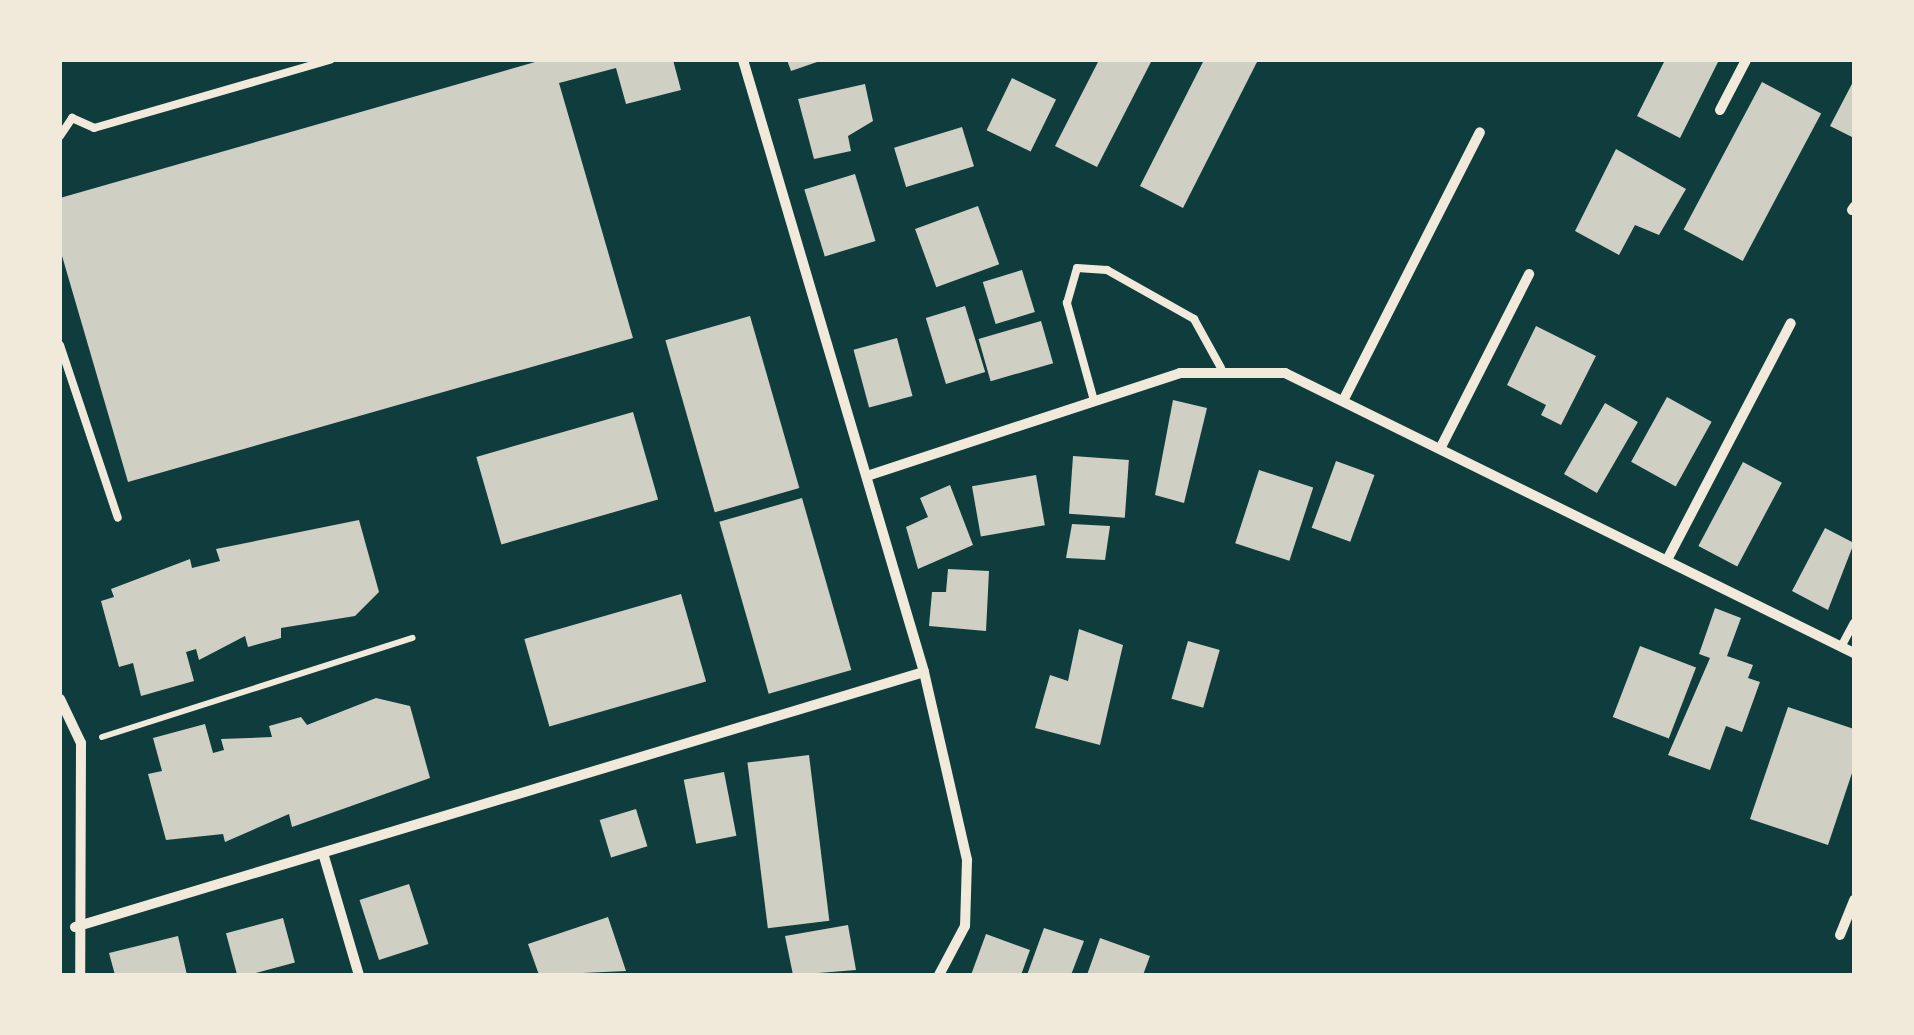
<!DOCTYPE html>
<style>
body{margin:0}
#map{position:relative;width:1914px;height:1035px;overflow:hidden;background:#0f3d3e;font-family:Literata,serif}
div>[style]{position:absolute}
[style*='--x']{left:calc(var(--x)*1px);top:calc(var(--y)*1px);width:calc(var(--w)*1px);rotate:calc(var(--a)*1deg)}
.building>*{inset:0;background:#cfcfc3;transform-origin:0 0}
.path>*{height:6px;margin:-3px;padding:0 3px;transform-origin:3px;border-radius:3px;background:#f1e9da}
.service>*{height:8px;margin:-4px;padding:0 4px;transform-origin:4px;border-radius:4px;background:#f1e9da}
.minor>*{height:10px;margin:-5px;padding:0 5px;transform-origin:5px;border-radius:5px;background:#f1e9da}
span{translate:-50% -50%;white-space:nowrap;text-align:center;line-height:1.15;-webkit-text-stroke:8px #f1e9da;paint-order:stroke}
.frame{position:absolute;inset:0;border:62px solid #f1e9da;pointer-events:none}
</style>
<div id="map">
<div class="building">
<i style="clip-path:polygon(542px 60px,673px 60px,681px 90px,626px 104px,616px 68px,559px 83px,633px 338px,128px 482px,60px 249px,60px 198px)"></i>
<i style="clip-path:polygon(787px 60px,819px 60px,820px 61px,791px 71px)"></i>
<i style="clip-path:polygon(1099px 60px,1152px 60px,1097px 167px,1055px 146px)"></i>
<i style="clip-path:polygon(1204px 60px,1258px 60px,1183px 208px,1140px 186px)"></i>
<i style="clip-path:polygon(1665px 60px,1719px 60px,1680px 138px,1637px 116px)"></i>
<i style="left:1012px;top:78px;width:49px;height:58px;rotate:26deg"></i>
<i style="clip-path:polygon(1854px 80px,1854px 138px,1830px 126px)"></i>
<i style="left:1762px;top:82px;width:67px;height:167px;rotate:28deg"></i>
<i style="clip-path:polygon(865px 84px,873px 121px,848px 136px,851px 151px,814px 159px,798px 99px)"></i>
<i style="left:962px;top:127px;width:41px;height:71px;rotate:73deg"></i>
<i style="clip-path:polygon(1616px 149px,1686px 189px,1659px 235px,1635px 225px,1619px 255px,1575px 231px)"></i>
<i style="left:855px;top:174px;width:70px;height:53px;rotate:73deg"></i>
<i style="left:978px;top:206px;width:62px;height:67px;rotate:70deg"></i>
<i style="left:1022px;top:270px;width:44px;height:41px;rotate:73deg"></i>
<i style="left:965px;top:306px;width:69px;height:41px;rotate:73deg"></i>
<i style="left:750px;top:316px;width:179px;height:88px;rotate:74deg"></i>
<i style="left:1041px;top:321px;width:44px;height:65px;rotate:74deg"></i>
<i style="clip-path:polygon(1536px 326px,1596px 356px,1561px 425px,1541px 415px,1546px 405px,1507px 385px)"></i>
<i style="left:897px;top:338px;width:60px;height:45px;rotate:75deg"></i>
<i style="left:1667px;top:397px;width:51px;height:74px;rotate:29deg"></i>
<i style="clip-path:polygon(1173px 400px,1207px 408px,1184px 503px,1155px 495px)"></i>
<i style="left:1605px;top:403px;width:38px;height:82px;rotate:30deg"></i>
<i style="left:633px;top:412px;width:91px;height:163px;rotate:74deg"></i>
<i style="left:1073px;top:456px;width:56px;height:58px;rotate:4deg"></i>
<i style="left:1336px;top:461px;width:41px;height:71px;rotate:20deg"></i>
<i style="left:1743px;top:462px;width:44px;height:95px;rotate:28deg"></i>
<i style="left:1259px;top:470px;width:57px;height:77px;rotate:18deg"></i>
<i style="left:1036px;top:475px;width:51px;height:65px;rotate:80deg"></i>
<i style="clip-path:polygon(950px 485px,973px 545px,918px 569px,906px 527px,928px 517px,920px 498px)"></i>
<i style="left:802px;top:498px;width:179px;height:86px;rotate:74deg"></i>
<i style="clip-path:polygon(359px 520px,379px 592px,355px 616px,281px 628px,281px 638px,248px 647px,245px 636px,199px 660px,196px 649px,186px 652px,194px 681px,141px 696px,133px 663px,119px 667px,101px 601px,114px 597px,111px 589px,190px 559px,192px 568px,220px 561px,216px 549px)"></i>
<i style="clip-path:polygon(1072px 524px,1110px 526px,1105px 560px,1066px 558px)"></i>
<i style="clip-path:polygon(1825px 528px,1854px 543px,1828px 610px,1792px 591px)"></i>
<i style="clip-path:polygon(948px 569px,989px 571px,986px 631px,929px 626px,932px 592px,946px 592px)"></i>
<i style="left:681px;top:594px;width:91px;height:163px;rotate:74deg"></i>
<i style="clip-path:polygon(1715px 608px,1741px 618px,1727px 656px,1753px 665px,1748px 678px,1760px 682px,1742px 732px,1726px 726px,1710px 770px,1668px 755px,1710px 658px,1699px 654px)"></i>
<i style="clip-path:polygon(1079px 629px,1123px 645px,1100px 745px,1035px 728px,1050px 675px,1068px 681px)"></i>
<i style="left:1188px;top:641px;width:33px;height:60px;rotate:16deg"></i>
<i style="left:1640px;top:646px;width:60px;height:76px;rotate:21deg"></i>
<i style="clip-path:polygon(376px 698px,410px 706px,430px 778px,292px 827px,289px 814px,225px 842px,223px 834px,166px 840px,148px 774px,162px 771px,153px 738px,205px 724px,213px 753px,224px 750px,221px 739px,272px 737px,269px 726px,301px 717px,307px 725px)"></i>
<i style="clip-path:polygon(1788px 707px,1854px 729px,1854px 767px,1828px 845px,1750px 819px)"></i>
<i style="left:809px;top:755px;width:167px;height:62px;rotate:83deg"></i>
<i style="left:724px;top:772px;width:65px;height:41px;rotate:79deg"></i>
<i style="left:636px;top:809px;width:39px;height:38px;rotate:73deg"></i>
<i style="left:409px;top:884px;width:63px;height:52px;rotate:72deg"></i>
<i style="clip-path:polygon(608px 917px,626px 971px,539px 975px,528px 944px)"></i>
<i style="left:283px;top:918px;width:46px;height:59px;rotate:75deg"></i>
<i style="clip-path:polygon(848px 925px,856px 970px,793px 975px,785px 936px)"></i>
<i style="clip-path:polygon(1044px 928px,1084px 941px,1071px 975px,1027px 975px)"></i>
<i style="clip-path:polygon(986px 934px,1030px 950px,1021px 975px,971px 975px)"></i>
<i style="clip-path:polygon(178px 936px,187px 975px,115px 975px,109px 953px)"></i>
<i style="clip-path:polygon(1100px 938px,1150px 956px,1143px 975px,1087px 975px)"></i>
</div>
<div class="path">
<i style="--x:102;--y:737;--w:326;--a:-17.7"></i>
</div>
<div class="service">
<i style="--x:60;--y:136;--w:22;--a:-56"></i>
<i style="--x:72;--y:118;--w:24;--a:24"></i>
<i style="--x:94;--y:128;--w:246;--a:-16.1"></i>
<i style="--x:60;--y:345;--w:182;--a:71.5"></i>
<i style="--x:1093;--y:397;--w:98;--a:-105.5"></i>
<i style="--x:1067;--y:303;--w:36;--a:-74"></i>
<i style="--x:1077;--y:268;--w:30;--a:4"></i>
<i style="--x:1107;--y:270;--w:100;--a:29.4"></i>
<i style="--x:1194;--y:319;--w:56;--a:61.1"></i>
<i style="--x:1841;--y:647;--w:27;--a:-62"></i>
</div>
<div class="minor">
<i style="--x:743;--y:60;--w:638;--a:73.52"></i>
<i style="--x:924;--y:672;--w:193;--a:77.1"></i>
<i style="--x:967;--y:860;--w:66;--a:91.7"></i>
<i style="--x:965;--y:926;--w:55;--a:118"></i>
<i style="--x:1720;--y:110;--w:56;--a:-62.5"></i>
<i style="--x:1852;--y:210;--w:4;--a:-56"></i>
<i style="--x:1345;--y:397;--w:297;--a:-63"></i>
<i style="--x:1442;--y:445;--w:192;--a:-63"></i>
<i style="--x:867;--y:476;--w:330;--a:-18.2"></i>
<i style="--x:1180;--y:373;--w:105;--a:0"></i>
<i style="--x:1285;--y:373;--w:634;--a:26.2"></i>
<i style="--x:1667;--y:560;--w:267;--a:-62.4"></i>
<i style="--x:60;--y:699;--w:49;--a:64.5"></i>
<i style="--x:81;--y:743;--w:232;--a:90.2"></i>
<i style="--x:323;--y:853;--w:127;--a:73.6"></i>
<i style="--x:75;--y:927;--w:886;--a:-16.72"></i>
<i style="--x:1840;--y:935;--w:38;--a:-68"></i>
</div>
<div class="frame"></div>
</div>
